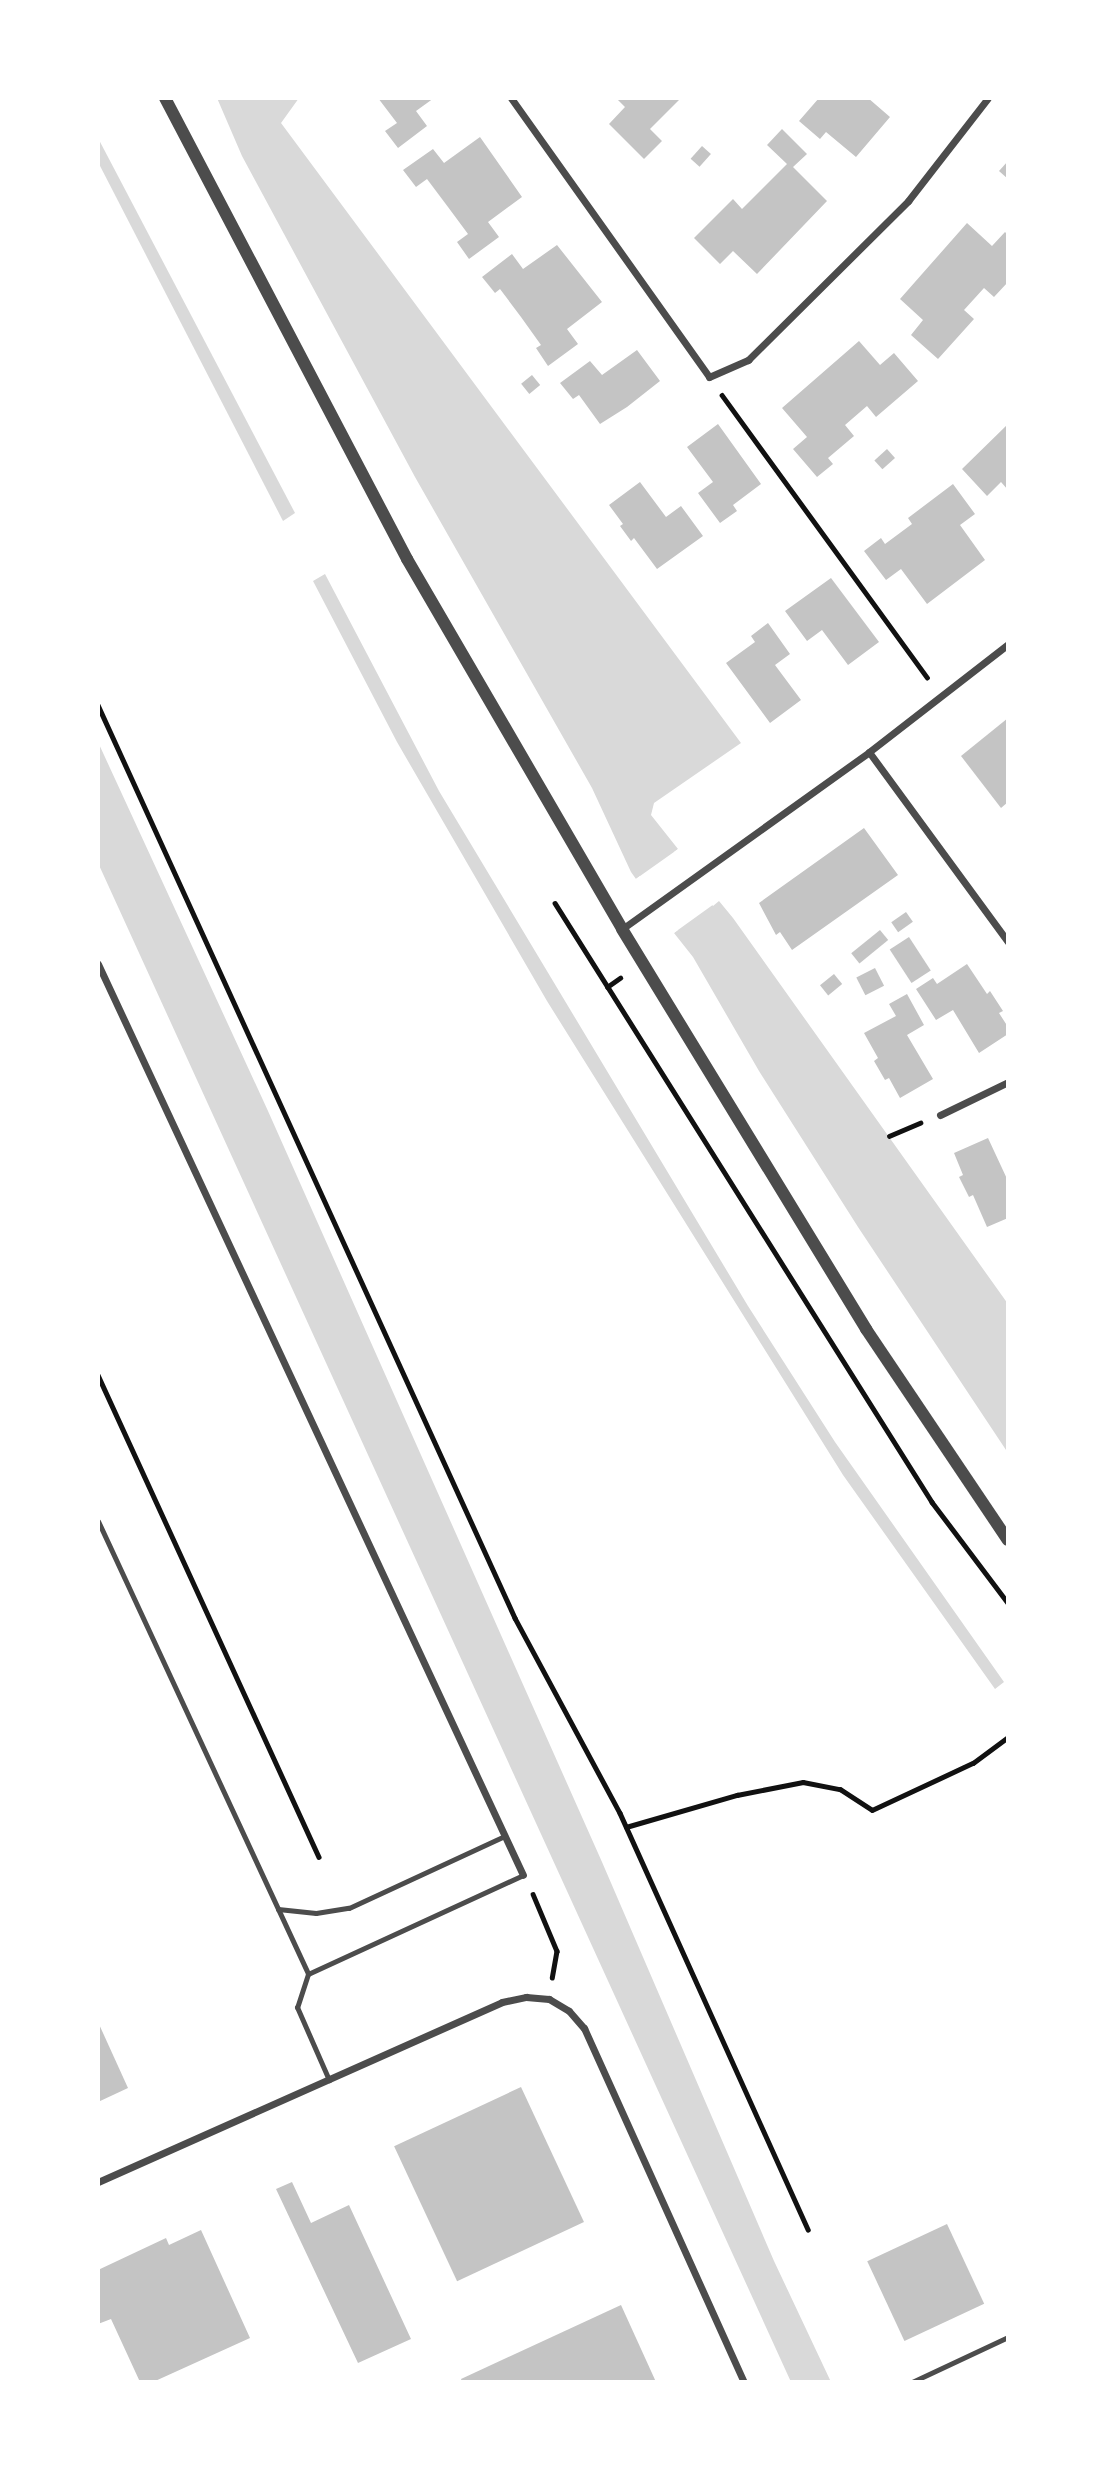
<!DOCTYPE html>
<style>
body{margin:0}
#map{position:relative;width:1106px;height:2480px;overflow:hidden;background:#fff;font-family:Montserrat,sans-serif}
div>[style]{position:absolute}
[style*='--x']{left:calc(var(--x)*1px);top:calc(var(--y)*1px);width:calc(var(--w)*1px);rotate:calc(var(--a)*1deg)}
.water>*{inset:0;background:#d9d9d9}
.pier>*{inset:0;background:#fff}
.building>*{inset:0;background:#c4c4c4;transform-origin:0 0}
.path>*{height:4.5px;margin:-2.25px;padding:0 2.25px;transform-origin:2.25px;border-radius:2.25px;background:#111}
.service>*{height:5px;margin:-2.5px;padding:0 2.5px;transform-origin:2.5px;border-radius:2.5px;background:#4c4c4c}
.minor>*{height:7px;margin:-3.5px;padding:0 3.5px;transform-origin:3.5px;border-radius:3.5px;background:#4c4c4c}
.tertiary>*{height:12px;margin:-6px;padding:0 6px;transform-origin:6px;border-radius:6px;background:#4c4c4c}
span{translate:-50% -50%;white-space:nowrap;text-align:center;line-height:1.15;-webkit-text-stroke:5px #fff;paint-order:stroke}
.frame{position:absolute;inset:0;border:100px solid #fff;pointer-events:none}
</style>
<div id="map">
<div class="water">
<i style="clip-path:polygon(217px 98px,299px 98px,281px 123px,741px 743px,654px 803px,651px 815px,678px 849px,674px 852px,713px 906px,719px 901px,733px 918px,1008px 1304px,1008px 1453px,858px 1227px,759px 1071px,693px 957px,674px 933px,678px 930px,640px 876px,636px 879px,631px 872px,592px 788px,415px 477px,242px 156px)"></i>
<i style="clip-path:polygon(98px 138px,295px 513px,283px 521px,98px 162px)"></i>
<i style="clip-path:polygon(325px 574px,439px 791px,748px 1306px,835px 1442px,1004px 1682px,995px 1689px,843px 1475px,547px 1001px,397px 742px,313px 581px)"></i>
<i style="clip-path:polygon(98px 742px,268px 1111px,602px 1862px,774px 2261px,831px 2382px,791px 2382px,98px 863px)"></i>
</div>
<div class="pier">
<i style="clip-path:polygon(681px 847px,678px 853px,713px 901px,721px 899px,671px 935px,674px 929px,639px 881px,633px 881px)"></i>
</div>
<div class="building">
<i style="clip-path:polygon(378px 98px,434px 98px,416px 111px,427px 126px,398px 148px,385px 131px,397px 123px)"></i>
<i style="clip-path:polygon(616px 98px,681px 98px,650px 129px,662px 141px,644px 159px,609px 124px,625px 107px)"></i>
<i style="clip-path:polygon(819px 98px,868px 98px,890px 117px,856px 157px,826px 132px,820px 139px,799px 121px)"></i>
<i style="clip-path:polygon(782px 129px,807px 154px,793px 167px,827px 201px,757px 274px,733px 251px,720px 264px,694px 238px,733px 199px,742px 209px,787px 164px,767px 145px)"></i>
<i style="clip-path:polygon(480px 137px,522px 197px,488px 222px,499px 237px,469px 259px,457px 242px,468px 234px,448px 207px,427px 179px,416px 187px,403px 170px,433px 149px,444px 163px)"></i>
<i style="left:702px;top:146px;width:12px;height:17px;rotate:42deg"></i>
<i style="clip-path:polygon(1008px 161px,1008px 179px,999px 171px)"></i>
<i style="clip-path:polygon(967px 223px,992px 246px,1005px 232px,1008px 235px,1008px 282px,994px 297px,984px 288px,964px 310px,974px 319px,938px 359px,911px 335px,923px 320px,900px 299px)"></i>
<i style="clip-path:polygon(557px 245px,602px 302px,567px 329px,578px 344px,548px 366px,536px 348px,541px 345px,521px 317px,500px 289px,495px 293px,482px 277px,512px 254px,523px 269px)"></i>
<i style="clip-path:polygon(859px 341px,880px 365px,894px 353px,918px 381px,876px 417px,867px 406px,845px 425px,854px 436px,828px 458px,833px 464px,817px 477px,793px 449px,807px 437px,782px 408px)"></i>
<i style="clip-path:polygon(637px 350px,660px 381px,627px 407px,600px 424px,579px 395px,573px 399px,560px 383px,590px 361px,602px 375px)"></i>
<i style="left:532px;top:375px;width:13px;height:14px;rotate:51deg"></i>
<i style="clip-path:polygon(718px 424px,761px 484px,733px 505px,737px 511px,720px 523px,698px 493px,713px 482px,687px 447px)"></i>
<i style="clip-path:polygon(1008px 424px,1008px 490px,1001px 482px,987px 496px,962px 469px)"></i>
<i style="left:887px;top:449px;width:12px;height:17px;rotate:48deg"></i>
<i style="clip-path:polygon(640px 482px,666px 517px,681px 506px,703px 536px,657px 569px,634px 538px,631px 541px,620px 526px,623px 524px,609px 505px)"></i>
<i style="clip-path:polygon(953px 484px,975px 514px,960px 525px,985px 560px,927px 604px,901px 569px,886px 580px,864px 551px,881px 538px,885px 544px,912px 524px,908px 518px)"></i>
<i style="clip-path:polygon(831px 578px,879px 642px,848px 665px,822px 630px,807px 641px,785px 611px)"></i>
<i style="clip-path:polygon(768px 623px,790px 654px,775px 665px,801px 700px,770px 723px,726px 663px,755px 642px,751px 636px)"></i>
<i style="clip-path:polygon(1008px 718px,1008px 802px,1001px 808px,961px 756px)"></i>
<i style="clip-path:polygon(864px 828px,898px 875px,792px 950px,780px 932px,776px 935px,759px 903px)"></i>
<i style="left:906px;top:912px;width:12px;height:18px;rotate:55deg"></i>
<i style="left:880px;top:930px;width:13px;height:37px;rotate:51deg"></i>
<i style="left:909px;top:937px;width:40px;height:23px;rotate:57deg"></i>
<i style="clip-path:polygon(967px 964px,987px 994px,990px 991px,1003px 1011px,999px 1013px,1008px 1027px,1008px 1034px,979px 1053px,953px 1010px,936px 1020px,916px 989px,933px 978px,937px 984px)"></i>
<i style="left:875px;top:968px;width:20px;height:21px;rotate:63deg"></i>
<i style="left:834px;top:974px;width:13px;height:18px;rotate:51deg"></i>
<i style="clip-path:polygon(907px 994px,924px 1025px,907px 1035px,933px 1079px,900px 1098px,889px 1078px,885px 1080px,874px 1061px,878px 1058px,864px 1033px,896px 1016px,889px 1004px)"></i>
<i style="clip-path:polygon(988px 1138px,1008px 1181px,1008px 1218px,987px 1227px,973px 1195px,969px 1197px,959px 1177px,963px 1175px,954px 1153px)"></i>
<i style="clip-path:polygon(98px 2022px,128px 2088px,98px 2102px)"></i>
<i style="left:521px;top:2087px;width:149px;height:140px;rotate:65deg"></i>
<i style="clip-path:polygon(292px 2182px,311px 2223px,349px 2205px,411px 2339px,358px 2363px,276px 2189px)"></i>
<i style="left:947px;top:2224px;width:88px;height:88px;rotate:65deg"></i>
<i style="clip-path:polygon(201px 2230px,250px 2338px,153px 2382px,140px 2382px,111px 2319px,98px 2324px,98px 2270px,166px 2238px,169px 2245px)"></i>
<i style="clip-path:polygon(621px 2305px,656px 2382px,462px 2382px,461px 2379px)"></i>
</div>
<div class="path">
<i style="--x:722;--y:395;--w:349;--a:54"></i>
<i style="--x:98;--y:705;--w:1004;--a:65.45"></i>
<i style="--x:515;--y:1618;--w:221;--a:61.7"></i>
<i style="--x:620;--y:1813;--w:457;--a:65.7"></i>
<i style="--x:555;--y:903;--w:708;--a:57.81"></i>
<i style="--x:932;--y:1502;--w:126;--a:53"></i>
<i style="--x:607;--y:987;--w:16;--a:-35"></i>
<i style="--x:889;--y:1136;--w:34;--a:-23"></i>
<i style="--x:98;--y:1375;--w:530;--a:65.37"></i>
<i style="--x:626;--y:1827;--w:116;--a:-16.1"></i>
<i style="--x:737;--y:1795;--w:67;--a:-11.1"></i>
<i style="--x:803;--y:1782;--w:38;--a:11"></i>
<i style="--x:840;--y:1789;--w:38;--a:33"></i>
<i style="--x:872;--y:1810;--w:111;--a:-25"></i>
<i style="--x:973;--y:1763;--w:44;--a:-36.6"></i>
<i style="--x:533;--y:1894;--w:62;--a:67.2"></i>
<i style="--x:557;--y:1951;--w:27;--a:100"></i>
</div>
<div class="service">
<i style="--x:98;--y:1521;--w:499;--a:65.1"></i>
<i style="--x:308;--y:1974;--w:35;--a:108"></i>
<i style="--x:297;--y:2007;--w:80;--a:66.3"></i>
<i style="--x:278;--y:1909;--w:38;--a:6"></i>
<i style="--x:316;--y:1913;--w:33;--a:-9"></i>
<i style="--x:349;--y:1908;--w:172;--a:-24.8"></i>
<i style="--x:308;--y:1974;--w:237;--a:-24.7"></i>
<i style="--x:912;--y:2382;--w:106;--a:-25.1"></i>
</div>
<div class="minor">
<i style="--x:511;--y:98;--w:342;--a:54.6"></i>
<i style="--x:709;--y:377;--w:43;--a:-23.6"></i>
<i style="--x:748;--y:360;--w:226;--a:-44.8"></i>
<i style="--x:908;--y:201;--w:130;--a:-52.2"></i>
<i style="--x:869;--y:752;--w:235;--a:53.8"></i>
<i style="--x:622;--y:929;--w:304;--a:-35.6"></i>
<i style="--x:869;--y:752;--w:176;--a:-37.8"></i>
<i style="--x:98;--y:964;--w:1005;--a:64.99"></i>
<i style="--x:940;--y:1115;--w:76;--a:-25.9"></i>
<i style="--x:98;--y:2182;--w:442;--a:-24"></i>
<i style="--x:502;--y:2002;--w:25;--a:-12"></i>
<i style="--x:526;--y:1997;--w:23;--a:5"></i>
<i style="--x:549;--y:1999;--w:23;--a:31"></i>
<i style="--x:569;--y:2011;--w:23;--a:49"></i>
<i style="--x:584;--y:2028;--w:388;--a:65.7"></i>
</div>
<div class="tertiary">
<i style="--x:165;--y:98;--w:521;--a:62.3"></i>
<i style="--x:407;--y:559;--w:428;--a:59.8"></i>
<i style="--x:622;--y:929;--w:469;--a:58.6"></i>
<i style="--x:866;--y:1329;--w:254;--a:56.1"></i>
</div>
<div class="frame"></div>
</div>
